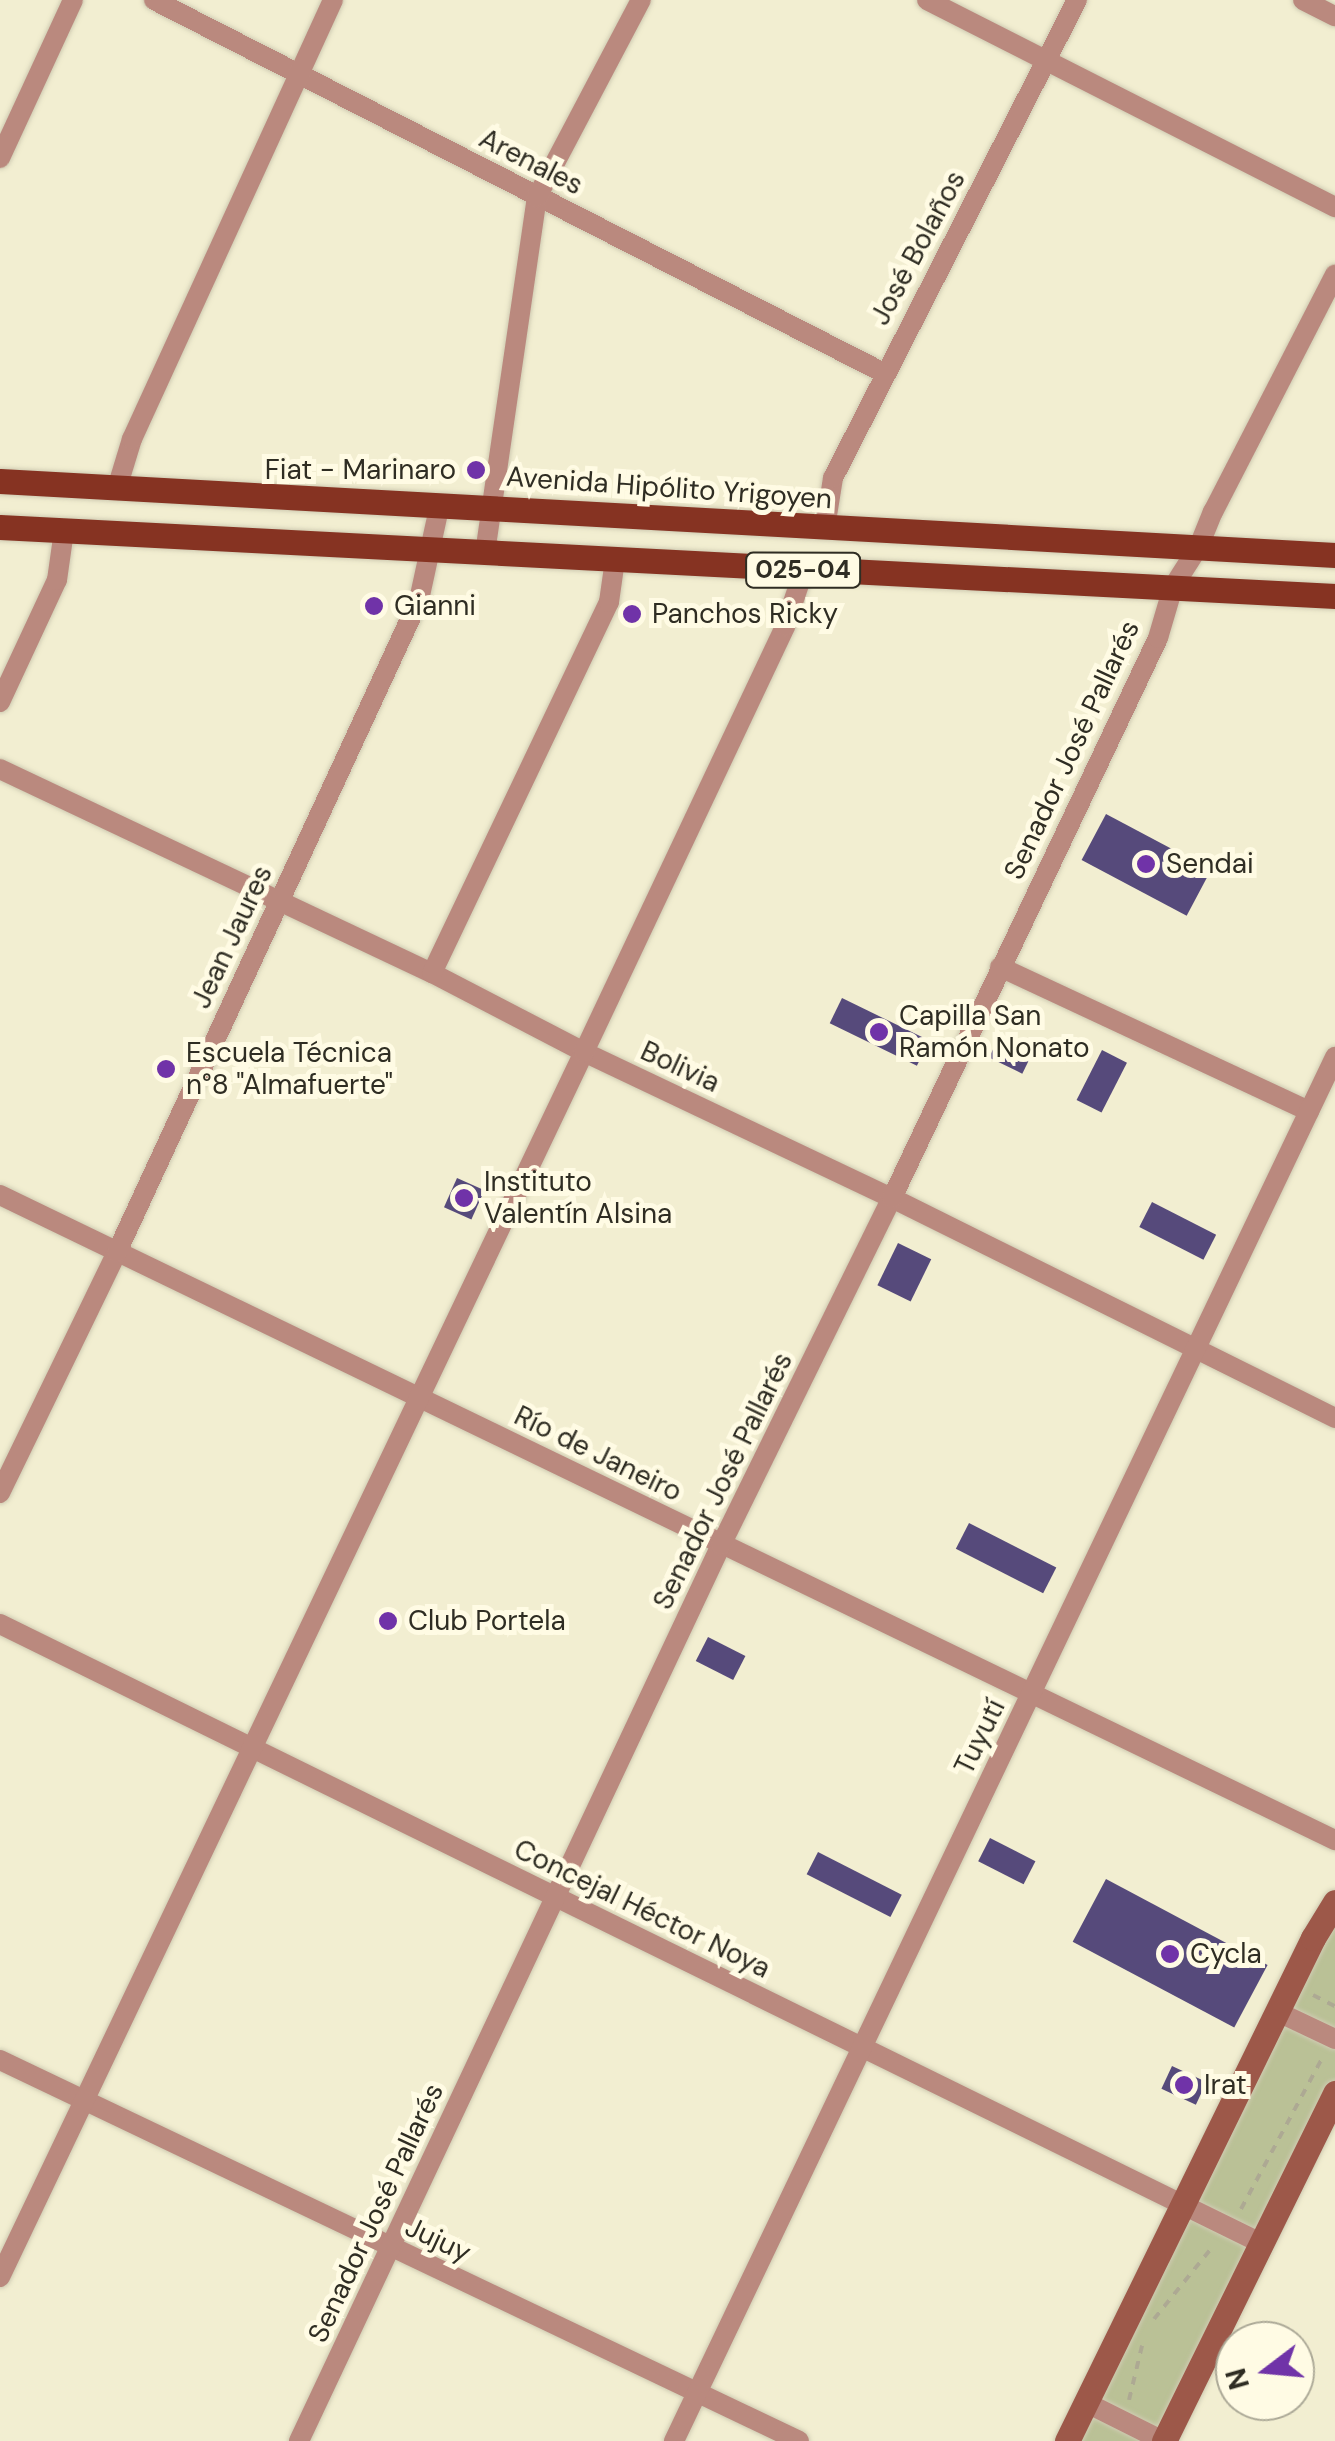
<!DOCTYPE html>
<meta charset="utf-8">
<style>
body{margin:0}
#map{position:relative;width:1335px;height:2441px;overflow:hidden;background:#f2eed1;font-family:"DM Sans",sans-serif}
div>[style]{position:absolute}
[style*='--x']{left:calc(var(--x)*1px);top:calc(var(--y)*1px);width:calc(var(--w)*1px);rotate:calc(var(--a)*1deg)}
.green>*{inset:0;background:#bac196}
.building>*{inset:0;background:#564a7b;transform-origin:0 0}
.path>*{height:4px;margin-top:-2px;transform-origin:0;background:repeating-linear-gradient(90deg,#ada993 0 8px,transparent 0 16px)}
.roads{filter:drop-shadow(0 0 2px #cfcbb2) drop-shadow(0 0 2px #cfcbb2)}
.street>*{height:20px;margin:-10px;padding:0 10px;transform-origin:10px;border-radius:10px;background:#ba897e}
.secondary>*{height:25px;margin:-12.5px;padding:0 12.5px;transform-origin:12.5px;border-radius:12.5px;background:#9d5849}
.primary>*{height:25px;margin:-12.5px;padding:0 12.5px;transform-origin:12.5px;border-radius:12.5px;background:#863322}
.dots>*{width:28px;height:28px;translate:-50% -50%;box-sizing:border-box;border:5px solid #fffbe4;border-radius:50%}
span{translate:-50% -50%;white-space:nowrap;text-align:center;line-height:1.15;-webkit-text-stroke:10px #fffbe4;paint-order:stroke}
.shield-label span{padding:2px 8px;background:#fffbe4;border:2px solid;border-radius:8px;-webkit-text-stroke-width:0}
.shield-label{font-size:25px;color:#2f2d23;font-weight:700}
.street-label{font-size:28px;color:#2f2d23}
.poi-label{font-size:28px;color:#2f2d23}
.right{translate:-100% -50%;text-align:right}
.left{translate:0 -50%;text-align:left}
.north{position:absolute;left:1215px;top:2321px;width:100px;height:100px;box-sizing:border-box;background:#fffbe4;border:2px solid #aca997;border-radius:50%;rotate:254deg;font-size:28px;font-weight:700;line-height:40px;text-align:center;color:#2f2d23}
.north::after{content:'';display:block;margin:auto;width:35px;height:45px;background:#7033a8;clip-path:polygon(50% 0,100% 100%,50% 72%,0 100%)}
</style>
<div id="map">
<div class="green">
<i style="clip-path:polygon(1335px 1902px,1335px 2093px,1164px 2441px,1067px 2441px)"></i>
</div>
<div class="building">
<i style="left:1106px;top:814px;width:119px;height:52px;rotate:28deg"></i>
<i style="left:842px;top:998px;width:97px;height:28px;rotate:26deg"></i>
<i style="left:1000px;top:1035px;width:37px;height:25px;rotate:26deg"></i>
<i style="left:1102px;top:1050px;width:28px;height:56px;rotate:27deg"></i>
<i style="left:457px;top:1178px;width:30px;height:32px;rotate:24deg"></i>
<i style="left:1152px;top:1202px;width:72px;height:28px;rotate:27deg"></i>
<i style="left:898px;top:1243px;width:37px;height:47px;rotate:26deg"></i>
<i style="left:969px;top:1523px;width:98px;height:29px;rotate:27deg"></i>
<i style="left:708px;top:1637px;width:42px;height:27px;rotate:27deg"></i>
<i style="left:990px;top:1838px;width:51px;height:26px;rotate:27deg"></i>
<i style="left:818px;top:1852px;width:94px;height:25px;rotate:27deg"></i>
<i style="left:1106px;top:1879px;width:183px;height:71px;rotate:28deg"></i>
<i style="left:1172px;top:2066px;width:38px;height:25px;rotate:25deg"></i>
</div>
<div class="path">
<i style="--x:1313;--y:1995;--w:25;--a:27"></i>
<i style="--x:1241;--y:2209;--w:175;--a:-61.7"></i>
<i style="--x:1154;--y:2319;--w:95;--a:-51"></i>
<i style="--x:1129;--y:2400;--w:56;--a:-76.5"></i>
</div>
<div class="roads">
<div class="street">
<i style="--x:154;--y:0;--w:820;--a:27.07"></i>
<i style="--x:927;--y:0;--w:458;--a:26.9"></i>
<i style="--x:1303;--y:0;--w:36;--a:27"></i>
<i style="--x:0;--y:158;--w:174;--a:-65.2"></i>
<i style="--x:117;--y:488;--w:51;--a:-73"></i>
<i style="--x:132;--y:439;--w:483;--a:-65.4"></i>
<i style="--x:825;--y:528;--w:51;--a:-80.9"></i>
<i style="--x:833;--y:478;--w:537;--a:-62.96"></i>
<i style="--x:485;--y:553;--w:360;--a:-81.7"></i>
<i style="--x:537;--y:197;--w:223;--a:-62.2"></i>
<i style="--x:0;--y:702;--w:135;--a:-65"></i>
<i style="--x:57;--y:580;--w:49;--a:-81.9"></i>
<i style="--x:0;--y:769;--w:478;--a:25.3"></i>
<i style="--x:432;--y:973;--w:171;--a:27.5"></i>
<i style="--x:584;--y:1052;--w:341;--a:25.4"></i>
<i style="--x:892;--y:1198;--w:495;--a:26.4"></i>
<i style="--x:1000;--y:967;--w:341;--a:25"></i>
<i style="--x:432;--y:973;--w:411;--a:-64.5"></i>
<i style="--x:609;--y:602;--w:42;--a:-81.9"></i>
<i style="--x:0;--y:1195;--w:1483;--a:25.79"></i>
<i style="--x:0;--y:1493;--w:268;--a:-64.1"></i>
<i style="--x:117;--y:1252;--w:719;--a:-65.15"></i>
<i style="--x:419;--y:600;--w:98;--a:-77.7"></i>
<i style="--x:0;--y:1624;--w:1405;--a:26.15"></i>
<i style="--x:1278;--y:2012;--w:63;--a:25.3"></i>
<i style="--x:0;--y:2060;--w:885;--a:25.49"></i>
<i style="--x:0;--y:2277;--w:1357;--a:-64.51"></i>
<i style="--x:584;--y:1052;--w:471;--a:-64.7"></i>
<i style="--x:785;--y:626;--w:59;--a:-71.3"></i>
<i style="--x:1087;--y:2403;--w:85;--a:26.6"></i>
<i style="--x:299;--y:2441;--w:990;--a:-64.78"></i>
<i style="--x:721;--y:1545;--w:387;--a:-63.8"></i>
<i style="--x:892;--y:1198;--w:620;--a:-64.59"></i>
<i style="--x:1158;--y:638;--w:53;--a:-73.6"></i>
<i style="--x:1173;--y:587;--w:49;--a:-57.6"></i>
<i style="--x:1199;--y:546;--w:37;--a:-68"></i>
<i style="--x:1213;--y:512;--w:267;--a:-62.8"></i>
<i style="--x:674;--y:2441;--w:1534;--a:-64.47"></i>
</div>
<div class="secondary">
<i style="--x:1067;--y:2441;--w:560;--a:-63.94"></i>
<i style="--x:1313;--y:1938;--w:42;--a:-58.6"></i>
<i style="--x:1164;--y:2441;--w:388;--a:-63.8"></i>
</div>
<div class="primary">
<i style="--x:0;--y:481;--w:1337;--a:3.17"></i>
<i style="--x:0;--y:527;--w:1337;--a:2.96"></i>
</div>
</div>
<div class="dots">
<i style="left:476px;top:470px;background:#7033a8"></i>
<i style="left:374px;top:606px;background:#7033a8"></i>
<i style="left:632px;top:614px;background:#7033a8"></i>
<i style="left:1146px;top:864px;background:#7033a8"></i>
<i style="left:879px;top:1032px;background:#7033a8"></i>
<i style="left:166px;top:1069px;background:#7033a8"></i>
<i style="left:464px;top:1198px;background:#7033a8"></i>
<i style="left:388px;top:1621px;background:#7033a8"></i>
<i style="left:1170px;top:1954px;background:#7033a8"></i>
<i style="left:1184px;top:2085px;background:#7033a8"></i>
</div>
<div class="shield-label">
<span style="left:803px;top:570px">025-04</span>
</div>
<div class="street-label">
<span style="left:531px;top:162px;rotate:27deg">Arenales</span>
<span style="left:918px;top:248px;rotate:-62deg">José Bolaños</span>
<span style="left:669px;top:488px;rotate:4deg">Avenida Hipólito Yrigoyen</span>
<span style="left:1072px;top:750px;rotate:-65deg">Senador José Pallarés</span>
<span style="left:232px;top:937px;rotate:-65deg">Jean Jaures</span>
<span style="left:680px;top:1067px;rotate:25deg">Bolivia</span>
<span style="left:598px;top:1454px;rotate:26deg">Río de Janeiro</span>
<span style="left:723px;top:1481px;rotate:-64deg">Senador José Pallarés</span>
<span style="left:980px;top:1737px;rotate:-64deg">Tuyutí</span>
<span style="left:642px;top:1909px;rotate:26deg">Concejal Héctor Noya</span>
<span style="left:376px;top:2213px;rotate:-65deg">Senador José Pallarés</span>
<span style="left:438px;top:2240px;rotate:25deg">Jujuy</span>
</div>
<div class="poi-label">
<span class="right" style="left:456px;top:470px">Fiat - Marinaro</span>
<span class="left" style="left:394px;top:606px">Gianni</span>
<span class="left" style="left:652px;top:614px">Panchos Ricky</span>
<span class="left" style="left:1166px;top:864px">Sendai</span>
<span class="left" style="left:899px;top:1032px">Capilla San<br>Ramón Nonato</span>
<span class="left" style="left:186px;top:1069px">Escuela Técnica<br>n°8 "Almafuerte"</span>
<span class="left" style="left:484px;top:1198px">Instituto<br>Valentín Alsina</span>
<span class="left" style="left:408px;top:1621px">Club Portela</span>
<span class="left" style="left:1190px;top:1954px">Cycla</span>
<span class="left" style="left:1204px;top:2085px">Irat</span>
</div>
<div class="north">N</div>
</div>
